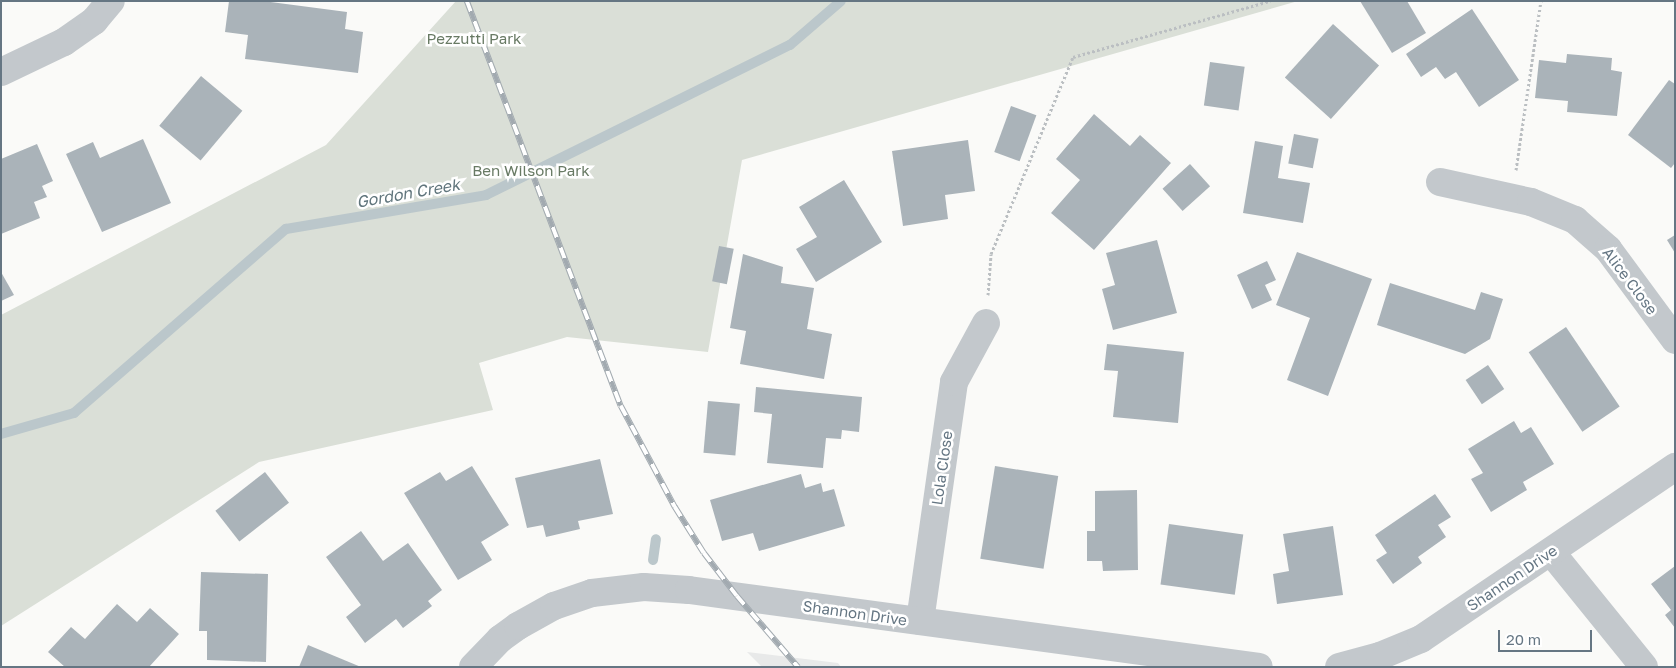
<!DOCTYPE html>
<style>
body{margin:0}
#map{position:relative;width:1676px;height:668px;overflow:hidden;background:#fafaf8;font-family:"Golos Text",sans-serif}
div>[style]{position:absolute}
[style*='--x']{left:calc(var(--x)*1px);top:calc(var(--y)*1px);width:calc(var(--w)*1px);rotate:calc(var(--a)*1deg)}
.built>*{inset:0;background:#e8e9e9}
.green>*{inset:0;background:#dadfd7}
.stream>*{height:10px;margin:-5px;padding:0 5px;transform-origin:5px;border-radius:5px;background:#bbc7cb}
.building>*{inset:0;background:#aab3b9;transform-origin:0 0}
.path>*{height:3px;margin-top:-1.5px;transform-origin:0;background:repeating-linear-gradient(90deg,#bbbfc2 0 2.5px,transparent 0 5px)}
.minor>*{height:28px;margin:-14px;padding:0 14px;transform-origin:14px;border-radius:14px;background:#c3c8cc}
.rail>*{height:5.5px;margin-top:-2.75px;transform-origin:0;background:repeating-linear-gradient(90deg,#fff 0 11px,#a2aab0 0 22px);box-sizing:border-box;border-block:1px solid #a2aab0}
span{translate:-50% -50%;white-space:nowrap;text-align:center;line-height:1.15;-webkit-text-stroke:5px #fff;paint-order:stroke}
.park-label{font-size:15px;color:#687a64}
.street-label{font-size:15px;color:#657683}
.water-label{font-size:16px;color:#60757c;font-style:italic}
.frame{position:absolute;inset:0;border:2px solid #657683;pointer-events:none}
.scale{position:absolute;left:1498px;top:630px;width:94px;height:22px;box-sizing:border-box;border:2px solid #657683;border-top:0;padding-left:6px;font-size:15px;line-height:18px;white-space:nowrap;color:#657683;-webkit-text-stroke:4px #fff;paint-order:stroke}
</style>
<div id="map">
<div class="built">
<i style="clip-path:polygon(747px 652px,838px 663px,841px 667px,762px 667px)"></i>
</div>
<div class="green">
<i style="clip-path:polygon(456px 1px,1298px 1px,742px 160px,708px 352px,567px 337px,479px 363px,493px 410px,259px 462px,1px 626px,1px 315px,326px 145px)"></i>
</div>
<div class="stream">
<i style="--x:1;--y:434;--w:76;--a:-16"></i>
<i style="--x:74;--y:413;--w:281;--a:-41"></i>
<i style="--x:286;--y:229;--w:203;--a:-9.6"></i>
<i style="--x:486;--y:195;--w:339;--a:-26.3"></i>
<i style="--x:790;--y:45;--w:67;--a:-40.8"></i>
<i style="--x:653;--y:560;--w:21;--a:-82"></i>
</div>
<div class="building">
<i style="clip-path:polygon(229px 1px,263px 1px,347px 12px,345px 29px,363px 32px,358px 73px,245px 59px,248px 35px,225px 32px)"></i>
<i style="clip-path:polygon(1360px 1px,1407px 1px,1426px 33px,1392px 53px)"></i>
<i style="clip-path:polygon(1472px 9px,1519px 80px,1479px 107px,1456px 72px,1445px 79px,1436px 67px,1421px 77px,1406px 54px)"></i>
<i style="left:1333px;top:24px;width:62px;height:72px;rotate:42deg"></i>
<i style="clip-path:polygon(1567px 54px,1612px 58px,1611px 70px,1622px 72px,1617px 116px,1567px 112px,1568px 101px,1535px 98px,1539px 60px,1566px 63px)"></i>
<i style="left:1210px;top:62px;width:35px;height:44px;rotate:8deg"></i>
<i style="left:201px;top:76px;width:54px;height:65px;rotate:40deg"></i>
<i style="clip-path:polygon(1669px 80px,1675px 84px,1675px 163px,1671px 168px,1628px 135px)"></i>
<i style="left:1011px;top:106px;width:27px;height:49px;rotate:20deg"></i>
<i style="clip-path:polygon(1094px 114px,1130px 146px,1140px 135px,1171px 163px,1094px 250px,1051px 213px,1080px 180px,1056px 159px)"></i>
<i style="left:1294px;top:134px;width:25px;height:30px;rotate:11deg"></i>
<i style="clip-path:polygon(143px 139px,171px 203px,102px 232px,66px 154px,93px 142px,100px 158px)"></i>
<i style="clip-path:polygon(968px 140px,975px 191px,945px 195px,948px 219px,903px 226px,892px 151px)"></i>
<i style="clip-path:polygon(1255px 141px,1283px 146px,1278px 178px,1310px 183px,1303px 223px,1243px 213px)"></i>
<i style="clip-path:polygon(37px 144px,53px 181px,42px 186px,47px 197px,34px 202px,40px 218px,1px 234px,1px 159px)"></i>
<i style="left:1190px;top:164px;width:30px;height:37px;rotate:48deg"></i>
<i style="clip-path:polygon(844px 180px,882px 242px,816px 282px,796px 249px,817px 237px,799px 207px)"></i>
<i style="clip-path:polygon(1675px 235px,1675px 253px,1667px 240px)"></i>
<i style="clip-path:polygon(1157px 240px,1177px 313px,1113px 330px,1102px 289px,1115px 285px,1106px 253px)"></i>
<i style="left:719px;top:246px;width:15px;height:36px;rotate:11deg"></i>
<i style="clip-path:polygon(1297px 252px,1372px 279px,1328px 396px,1287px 380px,1310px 318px,1276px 305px)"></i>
<i style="clip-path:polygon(743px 254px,783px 267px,781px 283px,814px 288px,807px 329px,832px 334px,824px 379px,740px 364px,746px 331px,730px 328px)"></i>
<i style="clip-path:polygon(1267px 261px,1276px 280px,1265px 285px,1272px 300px,1252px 309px,1237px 275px)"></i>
<i style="clip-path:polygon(1px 272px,14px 295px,1px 301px)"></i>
<i style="clip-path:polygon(1390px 283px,1475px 310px,1481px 292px,1503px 299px,1490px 339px,1465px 354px,1377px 325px)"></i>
<i style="left:1566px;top:327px;width:96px;height:45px;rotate:56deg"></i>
<i style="clip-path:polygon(1107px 344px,1184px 352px,1178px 423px,1113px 417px,1118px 371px,1104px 370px)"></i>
<i style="left:1488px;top:365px;width:29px;height:27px;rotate:56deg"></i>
<i style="clip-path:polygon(756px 387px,862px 397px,859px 432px,842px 430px,841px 439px,826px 438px,823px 468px,767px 463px,772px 414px,754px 412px)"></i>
<i style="left:708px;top:401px;width:32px;height:52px;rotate:5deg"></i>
<i style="clip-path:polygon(1514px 421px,1521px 433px,1531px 427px,1554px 464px,1523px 482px,1527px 490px,1491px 512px,1471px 479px,1483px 473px,1468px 449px)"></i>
<i style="clip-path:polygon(600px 459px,613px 514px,578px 521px,580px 529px,546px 537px,543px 525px,527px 528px,515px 478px)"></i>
<i style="clip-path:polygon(472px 466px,509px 525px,481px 542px,492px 560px,458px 580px,404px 493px,440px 472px,446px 481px)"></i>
<i style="left:995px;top:466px;width:64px;height:94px;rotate:9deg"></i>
<i style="left:265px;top:472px;width:39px;height:63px;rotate:52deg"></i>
<i style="clip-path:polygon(801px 474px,805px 488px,821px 483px,823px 492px,834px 489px,845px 526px,759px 551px,753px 533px,722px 541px,710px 500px)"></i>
<i style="clip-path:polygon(1137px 490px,1138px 570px,1103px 571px,1102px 561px,1087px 561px,1087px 531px,1095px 531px,1095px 491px)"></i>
<i style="clip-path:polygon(1435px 494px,1451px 517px,1438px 525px,1446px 537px,1418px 557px,1422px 563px,1393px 584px,1376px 560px,1387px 553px,1375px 535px)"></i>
<i style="left:1169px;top:524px;width:75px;height:61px;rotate:8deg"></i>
<i style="clip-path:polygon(1333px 526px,1343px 595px,1277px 604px,1273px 574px,1289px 571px,1283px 534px)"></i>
<i style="clip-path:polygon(361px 531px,383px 561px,408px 543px,442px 590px,428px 601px,432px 606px,403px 628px,396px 619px,365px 643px,346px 617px,361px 605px,326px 557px)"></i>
<i style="clip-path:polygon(1675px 566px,1675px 628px,1665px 615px,1671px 610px,1651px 584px)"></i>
<i style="clip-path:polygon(201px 572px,268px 574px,266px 662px,207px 660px,207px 631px,199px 631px)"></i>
<i style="clip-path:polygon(117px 604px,137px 622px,150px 608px,179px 634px,149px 667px,65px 667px,48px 652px,71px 627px,85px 639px)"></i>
<i style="clip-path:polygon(308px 645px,361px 667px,299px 667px)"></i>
</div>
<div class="path">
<i style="--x:1516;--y:170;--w:171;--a:-81.6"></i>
<i style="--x:988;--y:295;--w:41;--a:-85.8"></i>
<i style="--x:991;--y:254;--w:213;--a:-67.4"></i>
<i style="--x:1073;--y:57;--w:205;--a:-15.9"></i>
</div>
<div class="minor">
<i style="--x:1;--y:72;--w:70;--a:-25.5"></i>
<i style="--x:64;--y:42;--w:37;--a:-35"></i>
<i style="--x:94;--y:21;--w:26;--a:-50"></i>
<i style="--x:1440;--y:182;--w:93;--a:12.4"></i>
<i style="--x:1531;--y:202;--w:48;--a:22.2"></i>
<i style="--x:1575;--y:220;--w:44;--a:41.3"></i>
<i style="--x:1608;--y:249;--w:113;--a:53.6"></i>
<i style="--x:1551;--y:552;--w:148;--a:51"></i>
<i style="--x:920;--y:621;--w:241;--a:-81.9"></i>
<i style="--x:954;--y:382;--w:67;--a:-61.5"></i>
<i style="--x:473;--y:667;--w:39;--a:-46"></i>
<i style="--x:500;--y:639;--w:22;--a:-36"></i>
<i style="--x:518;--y:626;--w:41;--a:-29.1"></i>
<i style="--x:554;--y:606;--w:40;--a:-18.9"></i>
<i style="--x:592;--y:593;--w:52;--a:-6.6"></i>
<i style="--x:644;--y:587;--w:45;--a:3.8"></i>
<i style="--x:689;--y:590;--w:575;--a:7.69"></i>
<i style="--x:1339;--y:667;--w:42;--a:-15"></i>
<i style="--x:1380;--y:656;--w:44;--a:-22.5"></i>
<i style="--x:1421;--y:639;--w:307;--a:-34.1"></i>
</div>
<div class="rail">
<i style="--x:467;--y:1;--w:433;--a:69.2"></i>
<i style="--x:621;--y:406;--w:115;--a:61.9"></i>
<i style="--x:675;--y:507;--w:54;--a:57.8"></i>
<i style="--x:704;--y:553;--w:54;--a:52.5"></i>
<i style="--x:737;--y:596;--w:94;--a:49.3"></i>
</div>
<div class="park-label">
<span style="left:474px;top:39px">Pezzutti Park</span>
<span style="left:531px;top:171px">Ben Wilson Park</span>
</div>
<div class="street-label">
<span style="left:1630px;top:281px;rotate:53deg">Alice Close</span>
<span style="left:942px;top:468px;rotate:-82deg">Lola Close</span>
<span style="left:1512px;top:578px;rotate:-34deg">Shannon Drive</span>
<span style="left:855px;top:613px;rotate:8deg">Shannon Drive</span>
</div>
<div class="water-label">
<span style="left:408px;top:193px;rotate:-10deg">Gordon Creek</span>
</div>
<div class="frame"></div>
<div class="scale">20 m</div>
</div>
